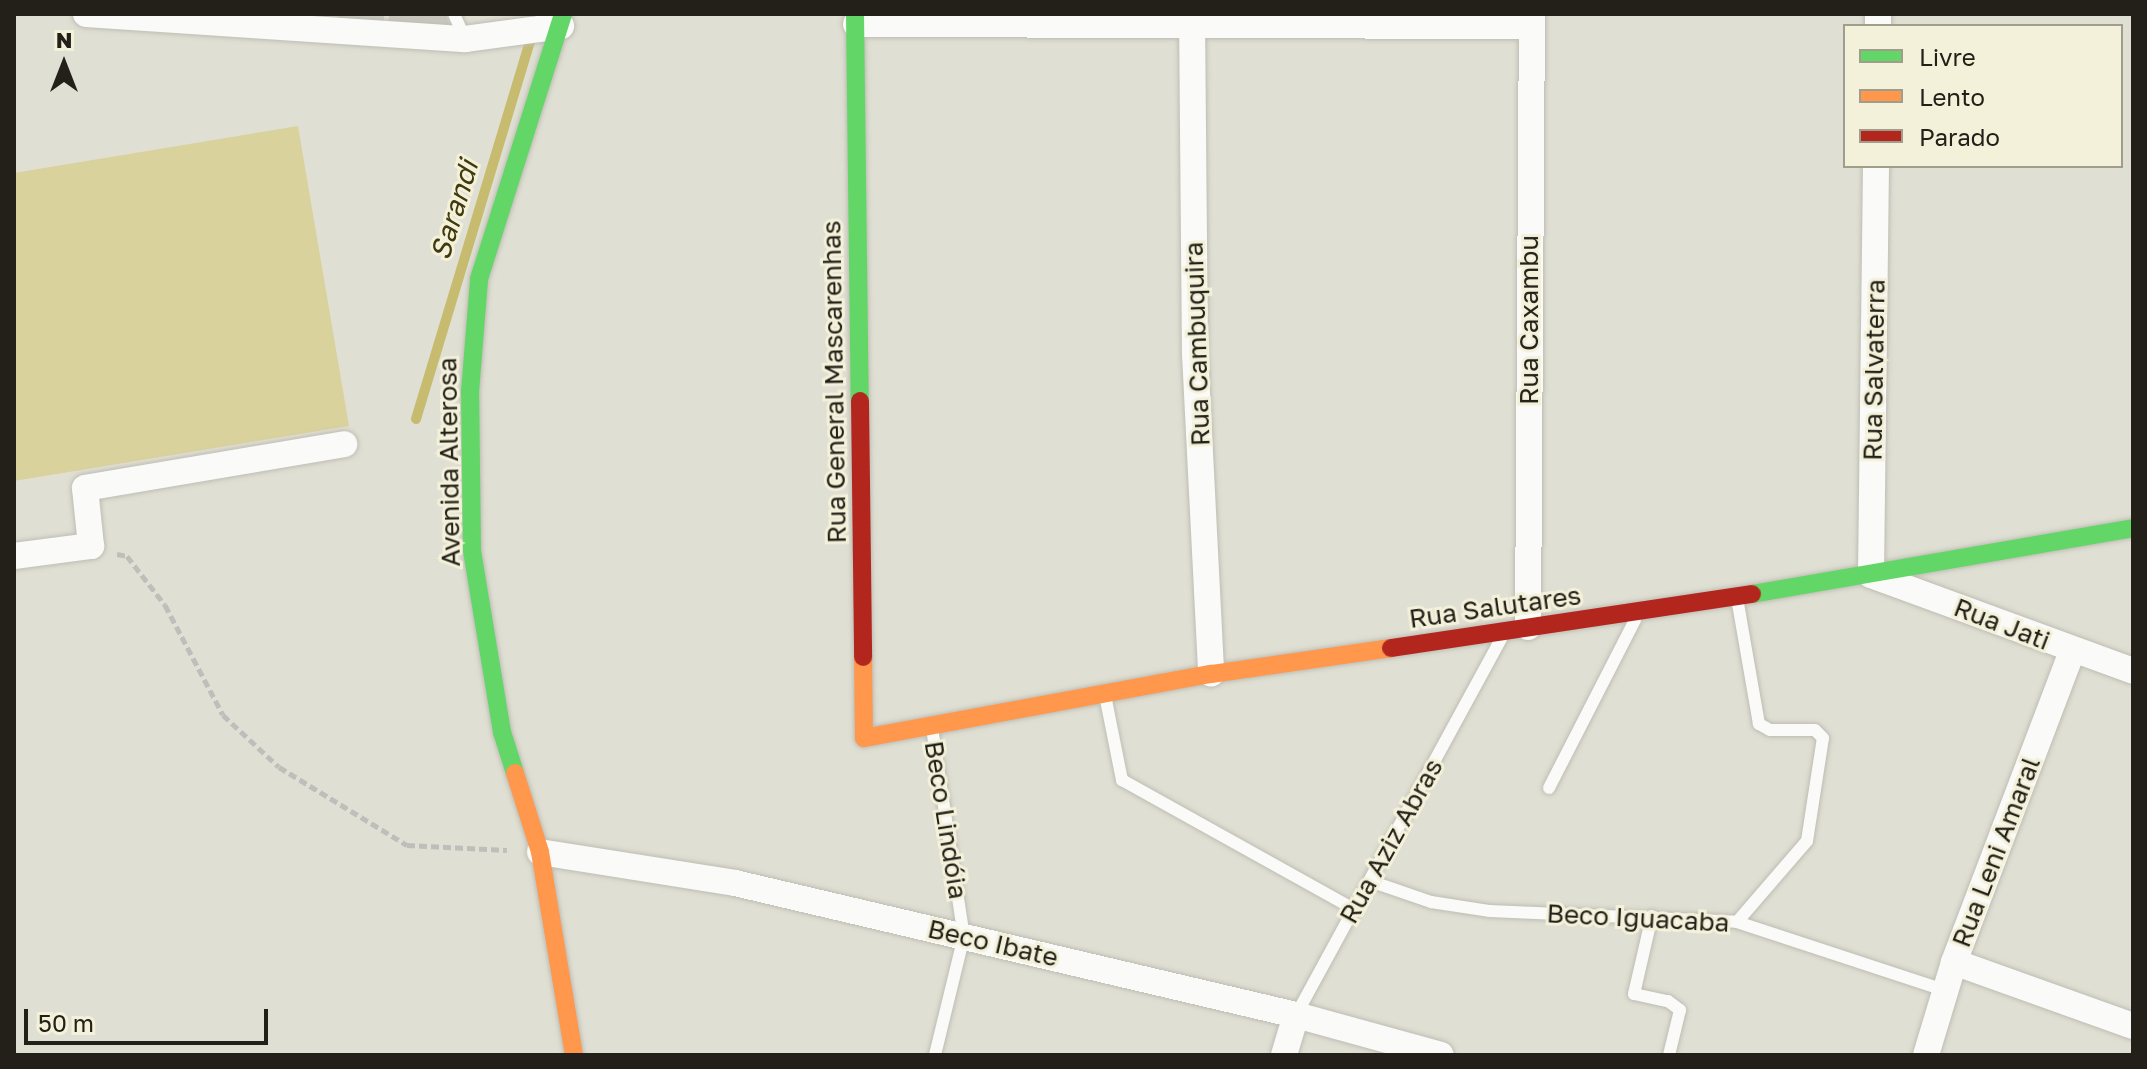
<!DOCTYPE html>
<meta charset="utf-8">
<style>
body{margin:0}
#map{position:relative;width:2147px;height:1069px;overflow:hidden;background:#e0dfd3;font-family:"Golos Text",sans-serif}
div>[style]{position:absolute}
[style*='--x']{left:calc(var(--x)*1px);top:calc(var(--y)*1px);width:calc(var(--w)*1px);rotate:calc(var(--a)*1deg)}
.green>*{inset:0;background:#d9d29d}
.stream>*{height:10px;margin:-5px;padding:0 5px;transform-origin:5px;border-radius:5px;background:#c6bb6e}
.building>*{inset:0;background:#c9c8bf}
.path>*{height:5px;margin-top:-2.5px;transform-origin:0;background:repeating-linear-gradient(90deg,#bebeba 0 8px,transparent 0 12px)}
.roads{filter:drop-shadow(0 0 2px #bebdb4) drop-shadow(0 0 2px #bebdb4)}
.lane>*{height:12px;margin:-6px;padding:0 6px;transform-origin:6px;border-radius:6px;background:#fafaf8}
.street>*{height:26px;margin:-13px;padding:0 13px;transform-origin:13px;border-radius:13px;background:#fafaf8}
.fast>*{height:18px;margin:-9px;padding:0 9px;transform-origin:9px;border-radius:9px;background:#63d668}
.slow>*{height:18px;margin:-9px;padding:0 9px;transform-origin:9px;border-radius:9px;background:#ff974d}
.jam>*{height:18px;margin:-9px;padding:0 9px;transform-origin:9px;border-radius:9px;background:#b3261e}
span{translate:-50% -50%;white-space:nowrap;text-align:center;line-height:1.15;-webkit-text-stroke:6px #f4f1da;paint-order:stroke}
.street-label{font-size:26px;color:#222018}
.water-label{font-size:28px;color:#3f390c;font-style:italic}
.frame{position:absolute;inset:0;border:16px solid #222018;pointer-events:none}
.legend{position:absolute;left:1843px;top:24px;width:280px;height:144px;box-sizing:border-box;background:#f4f1da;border:2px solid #a09d8c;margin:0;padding:10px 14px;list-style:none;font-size:24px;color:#222018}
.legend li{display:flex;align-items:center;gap:16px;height:40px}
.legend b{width:40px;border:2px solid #a09d8c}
.north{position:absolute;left:24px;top:24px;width:80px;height:80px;-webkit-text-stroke:6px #f4f1da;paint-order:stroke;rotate:0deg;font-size:22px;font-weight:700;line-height:32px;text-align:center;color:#222018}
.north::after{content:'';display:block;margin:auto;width:28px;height:36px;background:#222018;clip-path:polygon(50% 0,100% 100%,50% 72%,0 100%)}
.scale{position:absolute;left:24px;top:1009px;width:244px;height:36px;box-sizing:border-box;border:4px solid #222018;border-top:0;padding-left:10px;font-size:24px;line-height:28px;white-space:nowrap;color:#222018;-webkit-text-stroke:6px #f4f1da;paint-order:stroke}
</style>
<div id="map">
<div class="green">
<i style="clip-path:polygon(298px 126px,349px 426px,14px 481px,14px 173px)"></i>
</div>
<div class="stream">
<i style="--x:416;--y:419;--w:423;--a:-73.2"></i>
</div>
<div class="building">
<i style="clip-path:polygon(338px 14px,384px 14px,384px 22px,337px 19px)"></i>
<i style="clip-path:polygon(389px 14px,446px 14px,449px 25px,389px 21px)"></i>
</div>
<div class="path">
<i style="--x:117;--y:554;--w:10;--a:11"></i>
<i style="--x:127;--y:556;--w:62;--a:52.2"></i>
<i style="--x:165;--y:605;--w:124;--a:62.2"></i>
<i style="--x:223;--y:715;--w:76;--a:42.9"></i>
<i style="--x:279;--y:767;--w:150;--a:31.4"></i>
<i style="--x:407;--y:845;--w:100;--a:2.9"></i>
</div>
<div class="roads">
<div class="lane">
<i style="--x:454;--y:14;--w:27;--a:66"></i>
<i style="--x:1105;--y:695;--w:87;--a:78.7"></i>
<i style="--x:1122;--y:780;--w:265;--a:29.1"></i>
<i style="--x:932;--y:728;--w:210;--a:81.3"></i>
<i style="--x:964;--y:936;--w:122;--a:103.7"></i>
<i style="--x:1549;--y:788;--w:189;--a:-62.9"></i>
<i style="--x:1370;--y:881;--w:65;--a:19"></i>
<i style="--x:1431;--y:902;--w:60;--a:8.7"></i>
<i style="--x:1490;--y:911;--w:247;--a:2.5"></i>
<i style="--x:1737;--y:922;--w:221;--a:18.2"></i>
<i style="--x:1652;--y:916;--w:80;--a:103"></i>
<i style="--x:1634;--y:994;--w:35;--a:12"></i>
<i style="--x:1668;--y:1001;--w:15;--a:37"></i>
<i style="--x:1680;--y:1010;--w:46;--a:103.7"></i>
<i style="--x:1737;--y:922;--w:107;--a:-49.2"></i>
<i style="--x:1807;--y:841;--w:104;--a:-81.2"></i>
<i style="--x:1823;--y:738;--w:11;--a:-135"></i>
<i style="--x:1815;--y:730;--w:45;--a:180"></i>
<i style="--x:1770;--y:730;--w:13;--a:-151"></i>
<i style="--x:1759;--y:724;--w:128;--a:-99.9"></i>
<i style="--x:1296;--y:1015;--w:428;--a:-61.4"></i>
</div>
<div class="street">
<i style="--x:86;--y:14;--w:380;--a:3.8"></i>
<i style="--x:465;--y:39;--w:97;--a:-7.7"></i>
<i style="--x:1192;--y:14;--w:340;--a:89.5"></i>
<i style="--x:1195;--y:354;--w:320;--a:87.1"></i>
<i style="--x:856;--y:24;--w:676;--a:0.17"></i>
<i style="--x:1878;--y:26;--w:12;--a:-90"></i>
<i style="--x:1876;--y:166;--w:409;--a:90.7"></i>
<i style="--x:1871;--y:575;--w:279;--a:20.1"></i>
<i style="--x:14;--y:556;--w:78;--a:-7.4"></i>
<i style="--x:91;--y:546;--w:58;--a:-95.9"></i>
<i style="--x:85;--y:488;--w:263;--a:-9.6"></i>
<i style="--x:1528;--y:627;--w:613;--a:-89.63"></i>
<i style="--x:540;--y:852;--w:197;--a:9"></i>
<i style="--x:735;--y:883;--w:576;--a:13.24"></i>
<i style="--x:1296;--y:1015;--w:150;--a:15.4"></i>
<i style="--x:1954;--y:962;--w:190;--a:19.7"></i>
<i style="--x:1284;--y:1055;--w:42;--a:-73.3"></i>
<i style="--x:1926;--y:1055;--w:97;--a:-73.2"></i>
<i style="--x:1954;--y:962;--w:333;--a:-69.2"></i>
</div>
<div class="fast">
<i style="--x:855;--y:14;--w:387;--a:89.3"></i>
<i style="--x:1752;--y:594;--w:387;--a:-9.8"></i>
<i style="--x:515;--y:773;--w:43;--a:-107.6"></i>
<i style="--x:502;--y:732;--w:184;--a:-99.4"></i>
<i style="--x:472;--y:550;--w:158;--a:-90.7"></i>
<i style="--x:470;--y:392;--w:113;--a:-85.4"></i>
<i style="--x:479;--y:279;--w:278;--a:-72.4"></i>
</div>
<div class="slow">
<i style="--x:863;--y:657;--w:81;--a:89.3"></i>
<i style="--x:864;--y:738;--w:353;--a:-10.5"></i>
<i style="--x:1211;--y:674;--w:182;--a:-8.2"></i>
<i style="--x:515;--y:773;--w:83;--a:72.4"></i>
<i style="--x:540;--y:852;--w:206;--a:80.5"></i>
</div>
<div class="jam">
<i style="--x:860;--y:401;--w:256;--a:89.3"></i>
<i style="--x:1391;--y:648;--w:365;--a:-8.5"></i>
</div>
</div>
<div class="street-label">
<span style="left:1529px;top:320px;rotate:-90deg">Rua Caxambu</span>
<span style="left:1197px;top:344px;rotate:-92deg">Rua Cambuquira</span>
<span style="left:1874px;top:370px;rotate:-89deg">Rua Salvaterra</span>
<span style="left:834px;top:382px;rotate:-91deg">Rua General Mascarenhas</span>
<span style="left:449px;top:462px;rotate:-91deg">Avenida Alterosa</span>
<span style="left:1495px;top:607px;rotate:-8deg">Rua Salutares</span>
<span style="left:2002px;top:624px;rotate:21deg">Rua Jati</span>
<span style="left:946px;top:820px;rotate:81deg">Beco Lindóia</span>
<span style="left:1391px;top:841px;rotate:-61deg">Rua Aziz Abras</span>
<span style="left:1996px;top:852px;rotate:-69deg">Rua Leni Amaral</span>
<span style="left:1638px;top:918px;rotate:3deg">Beco Iguacaba</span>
<span style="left:993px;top:943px;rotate:13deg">Beco Ibate</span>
</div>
<div class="water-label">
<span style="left:454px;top:210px;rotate:-73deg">Sarandi</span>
</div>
<div class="frame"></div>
<ul class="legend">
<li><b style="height:10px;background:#63d668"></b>Livre</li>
<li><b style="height:10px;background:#ff974d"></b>Lento</li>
<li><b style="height:10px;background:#b3261e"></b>Parado</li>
</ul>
<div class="north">N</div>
<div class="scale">50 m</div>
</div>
